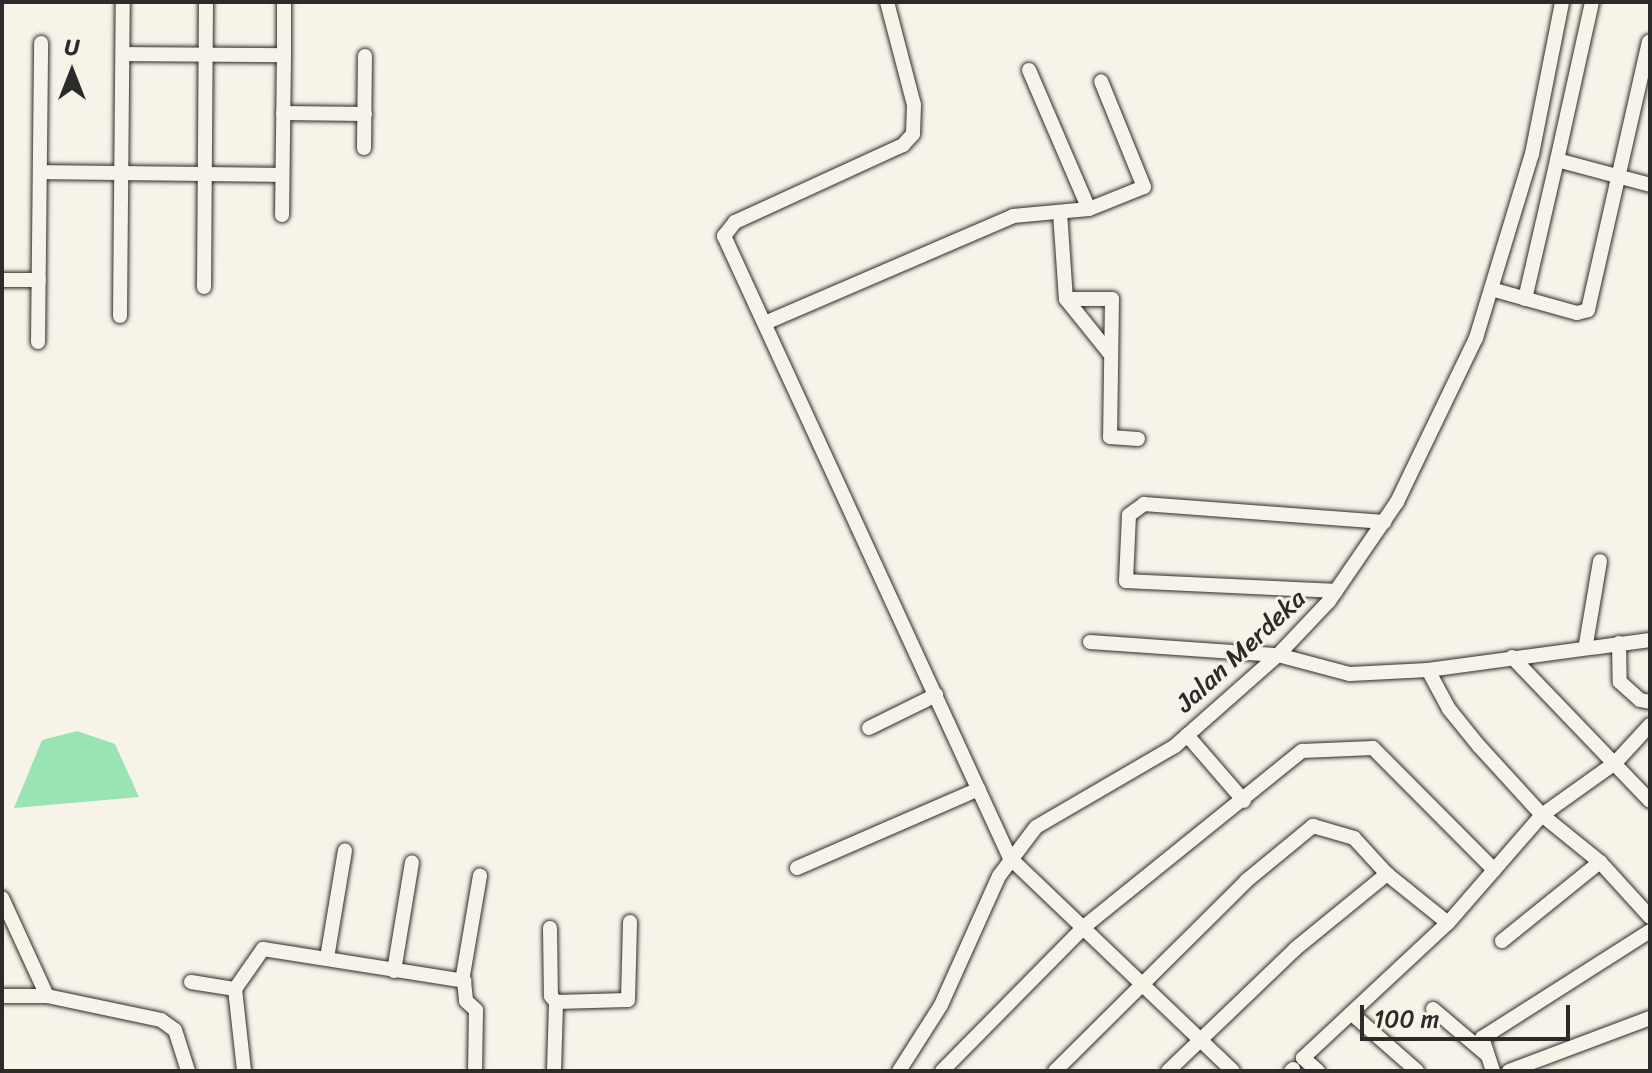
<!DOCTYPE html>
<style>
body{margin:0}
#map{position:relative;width:1652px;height:1073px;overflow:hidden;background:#f7f3e8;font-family:Sriracha,sans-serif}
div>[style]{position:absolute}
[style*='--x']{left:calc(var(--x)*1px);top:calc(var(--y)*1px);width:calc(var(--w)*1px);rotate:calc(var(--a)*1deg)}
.green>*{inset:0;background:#9ae3b2}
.roads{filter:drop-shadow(0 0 2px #2b2b2b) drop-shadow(0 0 2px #2b2b2b)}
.minor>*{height:14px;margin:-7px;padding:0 7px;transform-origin:7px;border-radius:7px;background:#f7f3e8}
span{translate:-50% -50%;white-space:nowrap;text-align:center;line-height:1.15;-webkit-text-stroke:6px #f7f3e8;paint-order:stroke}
.street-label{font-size:26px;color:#2b2b2b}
.frame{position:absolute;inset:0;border:4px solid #2b2b2b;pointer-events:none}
.north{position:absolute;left:32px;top:32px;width:80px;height:80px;-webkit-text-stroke:6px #f7f3e8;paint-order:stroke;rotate:0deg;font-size:22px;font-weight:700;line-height:32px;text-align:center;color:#2b2b2b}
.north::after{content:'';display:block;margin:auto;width:28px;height:36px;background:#2b2b2b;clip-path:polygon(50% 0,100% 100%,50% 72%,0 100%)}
.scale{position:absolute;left:1360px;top:1005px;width:210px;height:36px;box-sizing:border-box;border:4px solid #2b2b2b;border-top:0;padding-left:10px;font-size:24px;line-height:28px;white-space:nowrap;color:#2b2b2b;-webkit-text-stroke:6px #f7f3e8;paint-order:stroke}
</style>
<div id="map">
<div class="green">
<i style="clip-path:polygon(77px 731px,115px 744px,139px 797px,14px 808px,42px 740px)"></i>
</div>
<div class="roads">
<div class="minor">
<i style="--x:887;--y:2;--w:106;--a:75.3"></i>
<i style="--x:914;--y:105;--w:29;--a:92"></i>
<i style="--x:913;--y:134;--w:15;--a:132"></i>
<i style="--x:903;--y:145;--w:185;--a:155.4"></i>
<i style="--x:735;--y:222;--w:18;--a:128"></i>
<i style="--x:724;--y:236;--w:685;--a:65.31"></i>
<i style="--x:1010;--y:858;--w:308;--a:43.7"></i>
<i style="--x:123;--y:54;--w:161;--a:0.4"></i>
<i style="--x:284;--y:55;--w:160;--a:90.7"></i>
<i style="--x:284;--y:55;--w:53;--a:-90"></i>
<i style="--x:1029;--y:70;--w:151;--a:66.7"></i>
<i style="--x:283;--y:113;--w:82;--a:0.7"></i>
<i style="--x:364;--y:148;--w:92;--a:-89.4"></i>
<i style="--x:1557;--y:160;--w:162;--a:-77.5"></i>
<i style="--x:40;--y:172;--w:242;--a:0.7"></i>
<i style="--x:1060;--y:212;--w:87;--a:86.1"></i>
<i style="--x:1066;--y:299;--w:46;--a:0"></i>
<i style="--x:1112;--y:299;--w:138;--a:90.8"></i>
<i style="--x:1110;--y:437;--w:28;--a:4"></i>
<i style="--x:2;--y:280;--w:37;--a:0"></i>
<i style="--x:204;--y:287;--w:285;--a:-89.6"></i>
<i style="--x:1491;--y:289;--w:89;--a:15.6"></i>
<i style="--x:1577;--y:313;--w:11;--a:-15"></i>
<i style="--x:1588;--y:310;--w:275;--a:-77.2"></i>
<i style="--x:1066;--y:299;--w:72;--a:51.2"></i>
<i style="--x:1525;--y:299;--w:143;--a:-77"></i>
<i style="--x:1557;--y:160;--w:96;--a:15"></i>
<i style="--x:120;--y:316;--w:314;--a:-89.5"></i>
<i style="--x:765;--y:323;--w:270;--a:-23.3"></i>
<i style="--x:1013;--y:216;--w:76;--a:-5.3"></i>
<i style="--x:1089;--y:209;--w:59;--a:-21.8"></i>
<i style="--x:1144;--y:187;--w:114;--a:-112.1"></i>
<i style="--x:38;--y:342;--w:299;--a:-89.4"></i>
<i style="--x:1336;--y:591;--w:210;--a:-177.3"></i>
<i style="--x:1126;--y:581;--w:66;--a:-87.4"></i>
<i style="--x:1129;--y:515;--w:19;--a:-36"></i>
<i style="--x:1144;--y:504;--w:241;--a:4.3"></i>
<i style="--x:1090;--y:642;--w:188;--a:4"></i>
<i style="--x:1278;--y:655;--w:74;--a:14.8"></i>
<i style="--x:1350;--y:674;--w:78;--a:-2.9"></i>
<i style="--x:1428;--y:670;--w:224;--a:-7.7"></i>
<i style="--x:1619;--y:643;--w:39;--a:89"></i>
<i style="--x:1620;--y:682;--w:27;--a:42"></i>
<i style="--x:1640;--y:700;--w:10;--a:11"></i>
<i style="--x:1586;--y:644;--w:84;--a:-80.4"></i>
<i style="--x:1512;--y:657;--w:199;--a:46.2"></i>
<i style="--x:1428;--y:670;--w:44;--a:61.7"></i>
<i style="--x:1449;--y:709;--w:48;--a:51"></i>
<i style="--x:1479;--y:746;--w:93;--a:47.6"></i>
<i style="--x:1542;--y:815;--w:75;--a:39"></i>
<i style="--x:1600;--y:862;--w:74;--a:47.7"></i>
<i style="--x:869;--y:728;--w:75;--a:-26.2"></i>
<i style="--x:1187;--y:735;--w:87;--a:49.2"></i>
<i style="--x:797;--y:868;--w:198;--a:-23.5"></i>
<i style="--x:2;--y:898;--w:108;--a:65.3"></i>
<i style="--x:550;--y:928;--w:68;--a:89.2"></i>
<i style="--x:551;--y:996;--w:8;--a:50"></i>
<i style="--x:1502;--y:941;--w:126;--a:-38.9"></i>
<i style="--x:327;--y:958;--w:109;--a:-80.5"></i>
<i style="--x:394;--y:971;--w:110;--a:-80.6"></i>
<i style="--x:462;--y:981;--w:107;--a:-80.3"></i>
<i style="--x:191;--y:982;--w:45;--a:9"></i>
<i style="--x:235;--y:989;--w:82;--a:83.7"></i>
<i style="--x:235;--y:989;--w:49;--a:-55"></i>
<i style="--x:263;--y:949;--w:204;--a:9"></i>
<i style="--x:464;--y:981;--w:20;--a:84"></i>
<i style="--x:466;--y:1001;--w:13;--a:42"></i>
<i style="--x:476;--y:1010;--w:61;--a:90.9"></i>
<i style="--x:2;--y:996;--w:45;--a:0"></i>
<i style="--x:47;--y:996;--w:116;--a:11.9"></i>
<i style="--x:161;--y:1020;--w:17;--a:36"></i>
<i style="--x:175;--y:1030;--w:43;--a:72.4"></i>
<i style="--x:1433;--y:1009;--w:71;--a:40.4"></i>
<i style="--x:1351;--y:1013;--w:88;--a:41.3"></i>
<i style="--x:554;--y:1071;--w:69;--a:-88.3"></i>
<i style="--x:556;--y:1002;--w:72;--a:-1.6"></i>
<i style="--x:628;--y:1000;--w:78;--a:-88.5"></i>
<i style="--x:899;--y:1071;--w:78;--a:-57.5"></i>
<i style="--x:941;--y:1005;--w:141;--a:-65.8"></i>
<i style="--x:999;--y:876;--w:61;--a:-52.9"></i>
<i style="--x:1036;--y:827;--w:161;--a:-30.2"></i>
<i style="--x:1175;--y:746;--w:137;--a:-41.5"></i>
<i style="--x:1278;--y:655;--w:74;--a:-46.6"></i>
<i style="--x:1329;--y:601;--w:120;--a:-55.5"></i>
<i style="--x:1397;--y:502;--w:182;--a:-64.3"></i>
<i style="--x:1476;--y:338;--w:192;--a:-73.1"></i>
<i style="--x:1532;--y:154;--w:155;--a:-78.8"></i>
<i style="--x:942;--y:1071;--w:204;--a:-45.4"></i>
<i style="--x:1085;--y:926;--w:279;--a:-38.9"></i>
<i style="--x:1302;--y:751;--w:71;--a:-2.4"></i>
<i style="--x:1373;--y:748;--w:172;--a:45.2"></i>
<i style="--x:1055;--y:1071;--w:269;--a:-44.8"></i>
<i style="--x:1246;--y:881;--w:87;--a:-39.4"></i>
<i style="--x:1313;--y:826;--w:43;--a:16.3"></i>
<i style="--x:1354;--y:838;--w:49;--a:47.5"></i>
<i style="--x:1168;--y:1071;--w:176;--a:-43.8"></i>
<i style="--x:1295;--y:949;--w:119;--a:-39.2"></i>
<i style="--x:1387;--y:874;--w:78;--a:38.8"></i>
<i style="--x:1291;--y:1071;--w:3;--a:-45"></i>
<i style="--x:1318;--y:1071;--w:20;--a:-139"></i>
<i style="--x:1303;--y:1058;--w:198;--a:-43"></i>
<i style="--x:1448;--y:923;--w:143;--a:-49"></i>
<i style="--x:1542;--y:815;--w:90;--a:-35.5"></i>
<i style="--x:1615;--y:763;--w:52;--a:-47.4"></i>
<i style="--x:1493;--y:1071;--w:35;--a:-108"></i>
<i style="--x:1482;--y:1038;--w:199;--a:-32.5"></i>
<i style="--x:1509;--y:1071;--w:151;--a:-20.6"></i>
</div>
</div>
<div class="street-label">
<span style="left:1241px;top:651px;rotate:-43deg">Jalan Merdeka</span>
</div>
<div class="frame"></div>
<div class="north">U</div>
<div class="scale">100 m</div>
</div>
